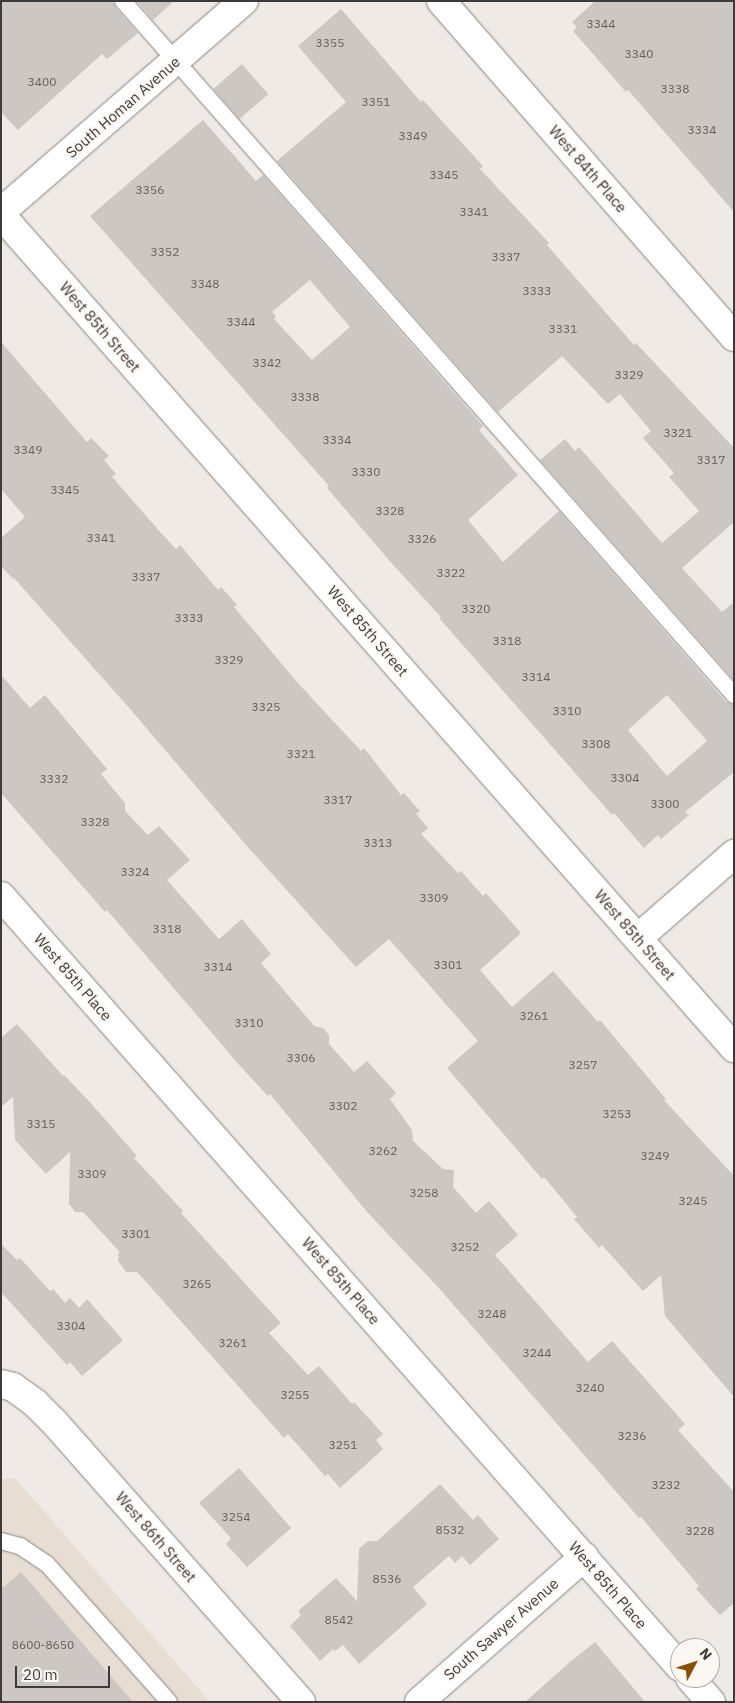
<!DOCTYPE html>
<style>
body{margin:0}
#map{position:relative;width:735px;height:1703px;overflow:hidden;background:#efeae5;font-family:"IBM Plex Sans",sans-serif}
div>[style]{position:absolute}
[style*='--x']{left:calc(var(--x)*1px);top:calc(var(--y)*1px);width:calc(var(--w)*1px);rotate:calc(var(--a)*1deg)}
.built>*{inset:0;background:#e8ddd3}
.building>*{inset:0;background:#cdc7c3;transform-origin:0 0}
.roads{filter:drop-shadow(0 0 1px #898580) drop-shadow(0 0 1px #898580)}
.service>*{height:16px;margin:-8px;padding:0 8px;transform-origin:8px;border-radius:8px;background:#fff}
.minor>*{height:28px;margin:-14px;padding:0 14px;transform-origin:14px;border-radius:14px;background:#fff}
span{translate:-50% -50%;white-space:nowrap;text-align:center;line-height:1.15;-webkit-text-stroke:4px #fcf7f2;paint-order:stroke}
.number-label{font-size:12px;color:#615e5c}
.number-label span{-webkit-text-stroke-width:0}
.street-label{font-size:15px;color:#3d3b39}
.frame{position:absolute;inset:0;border:2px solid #3d3b39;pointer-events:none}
.north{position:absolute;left:670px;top:1638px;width:50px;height:50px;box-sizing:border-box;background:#fcf7f2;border:1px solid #b0aca8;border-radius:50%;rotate:50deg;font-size:14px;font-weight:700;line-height:20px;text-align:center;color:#3d3b39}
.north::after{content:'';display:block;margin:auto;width:18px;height:22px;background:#874f01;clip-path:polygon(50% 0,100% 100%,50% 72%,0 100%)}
.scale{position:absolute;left:15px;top:1666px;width:95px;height:22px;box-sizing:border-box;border:2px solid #3d3b39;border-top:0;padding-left:6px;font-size:15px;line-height:18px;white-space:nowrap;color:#3d3b39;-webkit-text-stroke:4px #fcf7f2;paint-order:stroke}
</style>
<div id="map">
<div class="built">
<i style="clip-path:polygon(15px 1478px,210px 1702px,1px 1702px,1px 1479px)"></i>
</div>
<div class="building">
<i style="clip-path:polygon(1px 1px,113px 1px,116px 8px,138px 33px,107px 59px,102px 54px,18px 130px,1px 112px)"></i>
<i style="clip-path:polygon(137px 1px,174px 1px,153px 20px)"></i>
<i style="clip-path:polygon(595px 1px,734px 1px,734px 212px,628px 90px,626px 92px,573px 31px,577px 27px,572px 22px)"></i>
<i style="clip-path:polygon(341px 9px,421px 102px,423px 100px,483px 166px,480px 169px,549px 243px,547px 245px,634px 345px,636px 343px,734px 448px,734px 522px,682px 568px,722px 612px,734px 602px,734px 680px,540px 460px,565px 439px,575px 451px,579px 447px,662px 543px,699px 511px,669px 477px,674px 473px,643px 438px,651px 431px,620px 394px,608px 404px,562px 356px,498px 412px,277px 161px,346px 102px,298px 46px)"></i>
<i style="left:242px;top:64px;width:40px;height:38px;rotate:49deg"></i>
<i style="clip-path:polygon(evenodd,203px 120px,256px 181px,263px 175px,483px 426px,479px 430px,518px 475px,468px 520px,503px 562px,559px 511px,726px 702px,734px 705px,734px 772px,685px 812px,689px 815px,661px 839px,658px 835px,644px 848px,614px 813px,612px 815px,439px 618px,441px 617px,395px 567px,327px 488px,329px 486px,90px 216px,203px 120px,310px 280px,350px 327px,312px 360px,274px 319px,276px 316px,272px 312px,310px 280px,203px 120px,667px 695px,707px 741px,667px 776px,628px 730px,667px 695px)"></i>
<i style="clip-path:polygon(1px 342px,87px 442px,91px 438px,109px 456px,104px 460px,116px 474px,112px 477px,162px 534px,176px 549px,180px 545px,218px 590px,221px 587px,237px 605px,234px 607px,296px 681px,361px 751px,364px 748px,401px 795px,404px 793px,420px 811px,416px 814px,428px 828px,421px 834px,458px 873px,461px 871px,483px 896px,486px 893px,521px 933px,480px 970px,512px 1007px,553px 971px,598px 1022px,600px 1020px,666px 1099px,664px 1100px,734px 1176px,734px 1397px,665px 1316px,661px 1275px,643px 1291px,602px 1245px,599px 1248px,574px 1219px,577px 1217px,544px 1177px,542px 1179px,447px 1068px,478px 1041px,389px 939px,356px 967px,246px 845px,131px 710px,14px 578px,13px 579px,1px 566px,1px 538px,25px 517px,1px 489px)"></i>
<i style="clip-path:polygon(1px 675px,30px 708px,45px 695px,107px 769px,101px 774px,125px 803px,125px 811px,148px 835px,159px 826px,190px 860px,167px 880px,219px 939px,242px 919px,271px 954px,261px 963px,314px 1026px,323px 1028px,329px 1035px,329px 1044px,354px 1072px,367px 1061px,396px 1093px,390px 1099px,412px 1130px,413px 1141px,443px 1169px,454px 1170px,453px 1187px,476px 1213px,489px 1201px,518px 1235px,495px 1255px,588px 1362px,612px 1341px,685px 1424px,678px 1430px,734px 1492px,734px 1603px,720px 1615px,696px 1589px,699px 1586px,641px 1517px,639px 1518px,437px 1286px,368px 1213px,270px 1094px,268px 1096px,241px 1067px,107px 910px,105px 912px,1px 793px)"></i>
<i style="clip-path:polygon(17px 1024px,63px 1076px,64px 1075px,89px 1101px,137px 1156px,134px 1158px,183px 1211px,181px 1213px,281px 1323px,269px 1333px,308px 1375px,319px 1366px,352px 1404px,354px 1402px,383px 1434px,376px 1440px,383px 1449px,340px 1488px,328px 1474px,325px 1476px,288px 1434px,284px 1438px,148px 1284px,137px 1272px,126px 1272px,118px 1261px,119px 1251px,83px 1212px,75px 1212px,69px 1204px,70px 1152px,46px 1174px,15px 1140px,13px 1097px,1px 1107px,1px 1038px)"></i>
<i style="clip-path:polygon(1px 1244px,17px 1260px,20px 1258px,50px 1291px,53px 1289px,65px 1303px,70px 1298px,79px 1308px,87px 1299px,123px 1340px,82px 1376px,70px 1362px,67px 1365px,47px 1343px,1px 1292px)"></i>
<i style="clip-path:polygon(239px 1468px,291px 1528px,247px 1567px,226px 1544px,231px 1538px,199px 1503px)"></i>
<i style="clip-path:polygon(440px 1484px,473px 1520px,478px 1515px,499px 1539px,470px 1565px,462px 1556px,455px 1563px,449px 1556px,413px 1587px,427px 1604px,359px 1664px,343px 1645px,335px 1651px,333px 1649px,320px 1661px,290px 1626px,301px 1615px,298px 1611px,336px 1578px,357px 1601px,359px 1549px,368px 1541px,377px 1541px)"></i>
<i style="clip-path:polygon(21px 1572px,133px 1702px,1px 1702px,1px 1589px)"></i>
<i style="clip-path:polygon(595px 1642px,645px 1702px,525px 1702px,570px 1662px)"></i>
</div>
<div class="roads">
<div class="service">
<i style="--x:123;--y:1;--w:925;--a:48.64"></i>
<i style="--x:1;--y:1541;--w:20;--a:15"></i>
<i style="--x:20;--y:1546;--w:32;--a:34"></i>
<i style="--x:47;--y:1564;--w:184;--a:48.5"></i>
</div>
<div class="minor">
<i style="--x:441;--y:1;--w:446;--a:48.9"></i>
<i style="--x:1;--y:212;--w:322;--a:-41"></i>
<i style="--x:1;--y:215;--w:1110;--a:48.65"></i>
<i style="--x:1;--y:896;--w:1027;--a:48.63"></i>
<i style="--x:638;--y:938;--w:128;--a:-41.2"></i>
<i style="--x:1;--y:1384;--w:12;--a:14"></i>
<i style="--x:13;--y:1387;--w:27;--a:36"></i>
<i style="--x:35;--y:1403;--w:28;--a:45"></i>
<i style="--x:55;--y:1423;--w:372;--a:48.6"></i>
<i style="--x:690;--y:1678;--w:32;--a:49"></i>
<i style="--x:419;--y:1702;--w:220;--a:-41.3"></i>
</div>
</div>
<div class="number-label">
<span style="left:601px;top:24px">3344</span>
<span style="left:330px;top:43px">3355</span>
<span style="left:639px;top:54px">3340</span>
<span style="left:42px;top:82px">3400</span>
<span style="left:675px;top:89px">3338</span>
<span style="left:376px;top:102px">3351</span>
<span style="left:702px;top:130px">3334</span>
<span style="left:413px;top:136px">3349</span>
<span style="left:444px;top:175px">3345</span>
<span style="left:150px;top:190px">3356</span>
<span style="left:474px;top:212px">3341</span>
<span style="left:165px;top:252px">3352</span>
<span style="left:506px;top:257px">3337</span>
<span style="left:205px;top:284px">3348</span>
<span style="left:537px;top:291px">3333</span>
<span style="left:241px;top:322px">3344</span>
<span style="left:563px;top:329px">3331</span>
<span style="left:267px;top:363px">3342</span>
<span style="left:629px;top:375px">3329</span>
<span style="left:305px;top:397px">3338</span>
<span style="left:678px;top:433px">3321</span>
<span style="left:337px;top:440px">3334</span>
<span style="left:28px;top:450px">3349</span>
<span style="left:711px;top:460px">3317</span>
<span style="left:366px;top:472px">3330</span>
<span style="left:65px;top:490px">3345</span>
<span style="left:390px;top:511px">3328</span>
<span style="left:101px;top:538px">3341</span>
<span style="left:422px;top:539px">3326</span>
<span style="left:451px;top:573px">3322</span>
<span style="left:146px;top:577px">3337</span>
<span style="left:476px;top:609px">3320</span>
<span style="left:189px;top:618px">3333</span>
<span style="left:507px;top:641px">3318</span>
<span style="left:229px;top:660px">3329</span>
<span style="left:536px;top:677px">3314</span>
<span style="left:266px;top:707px">3325</span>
<span style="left:567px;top:711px">3310</span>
<span style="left:596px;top:744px">3308</span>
<span style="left:301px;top:754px">3321</span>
<span style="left:625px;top:778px">3304</span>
<span style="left:54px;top:779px">3332</span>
<span style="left:338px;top:800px">3317</span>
<span style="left:665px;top:804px">3300</span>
<span style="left:95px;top:822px">3328</span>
<span style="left:378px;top:843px">3313</span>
<span style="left:135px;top:872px">3324</span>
<span style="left:434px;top:898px">3309</span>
<span style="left:167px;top:929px">3318</span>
<span style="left:448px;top:965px">3301</span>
<span style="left:218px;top:967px">3314</span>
<span style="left:534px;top:1016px">3261</span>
<span style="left:249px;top:1023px">3310</span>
<span style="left:301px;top:1058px">3306</span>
<span style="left:583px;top:1065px">3257</span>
<span style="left:343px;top:1106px">3302</span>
<span style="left:617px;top:1114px">3253</span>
<span style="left:41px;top:1124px">3315</span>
<span style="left:383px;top:1151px">3262</span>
<span style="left:655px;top:1156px">3249</span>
<span style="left:92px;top:1174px">3309</span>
<span style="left:424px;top:1193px">3258</span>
<span style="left:693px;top:1201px">3245</span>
<span style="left:136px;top:1234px">3301</span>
<span style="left:465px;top:1247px">3252</span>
<span style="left:197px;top:1284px">3265</span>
<span style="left:492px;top:1314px">3248</span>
<span style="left:71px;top:1326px">3304</span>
<span style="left:233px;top:1343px">3261</span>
<span style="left:537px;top:1353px">3244</span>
<span style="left:590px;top:1388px">3240</span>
<span style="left:295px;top:1395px">3255</span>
<span style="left:632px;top:1436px">3236</span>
<span style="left:343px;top:1445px">3251</span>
<span style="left:666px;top:1485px">3232</span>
<span style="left:236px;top:1517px">3254</span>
<span style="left:450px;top:1530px">8532</span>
<span style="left:700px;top:1531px">3228</span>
<span style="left:387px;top:1579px">8536</span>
<span style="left:339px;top:1620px">8542</span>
<span style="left:43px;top:1645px">8600-8650</span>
</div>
<div class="street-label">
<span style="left:123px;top:107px;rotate:-41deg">South Homan Avenue</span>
<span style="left:588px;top:169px;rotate:49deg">West 84th Place</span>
<span style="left:100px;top:327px;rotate:49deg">West 85th Street</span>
<span style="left:368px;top:631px;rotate:49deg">West 85th Street</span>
<span style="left:635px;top:935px;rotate:49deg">West 85th Street</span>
<span style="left:73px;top:977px;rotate:49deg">West 85th Place</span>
<span style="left:341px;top:1281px;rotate:49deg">West 85th Place</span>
<span style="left:156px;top:1537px;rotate:49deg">West 86th Street</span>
<span style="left:608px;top:1585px;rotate:49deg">West 85th Place</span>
<span style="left:501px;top:1629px;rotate:-41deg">South Sawyer Avenue</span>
</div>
<div class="frame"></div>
<div class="north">N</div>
<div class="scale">20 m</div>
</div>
